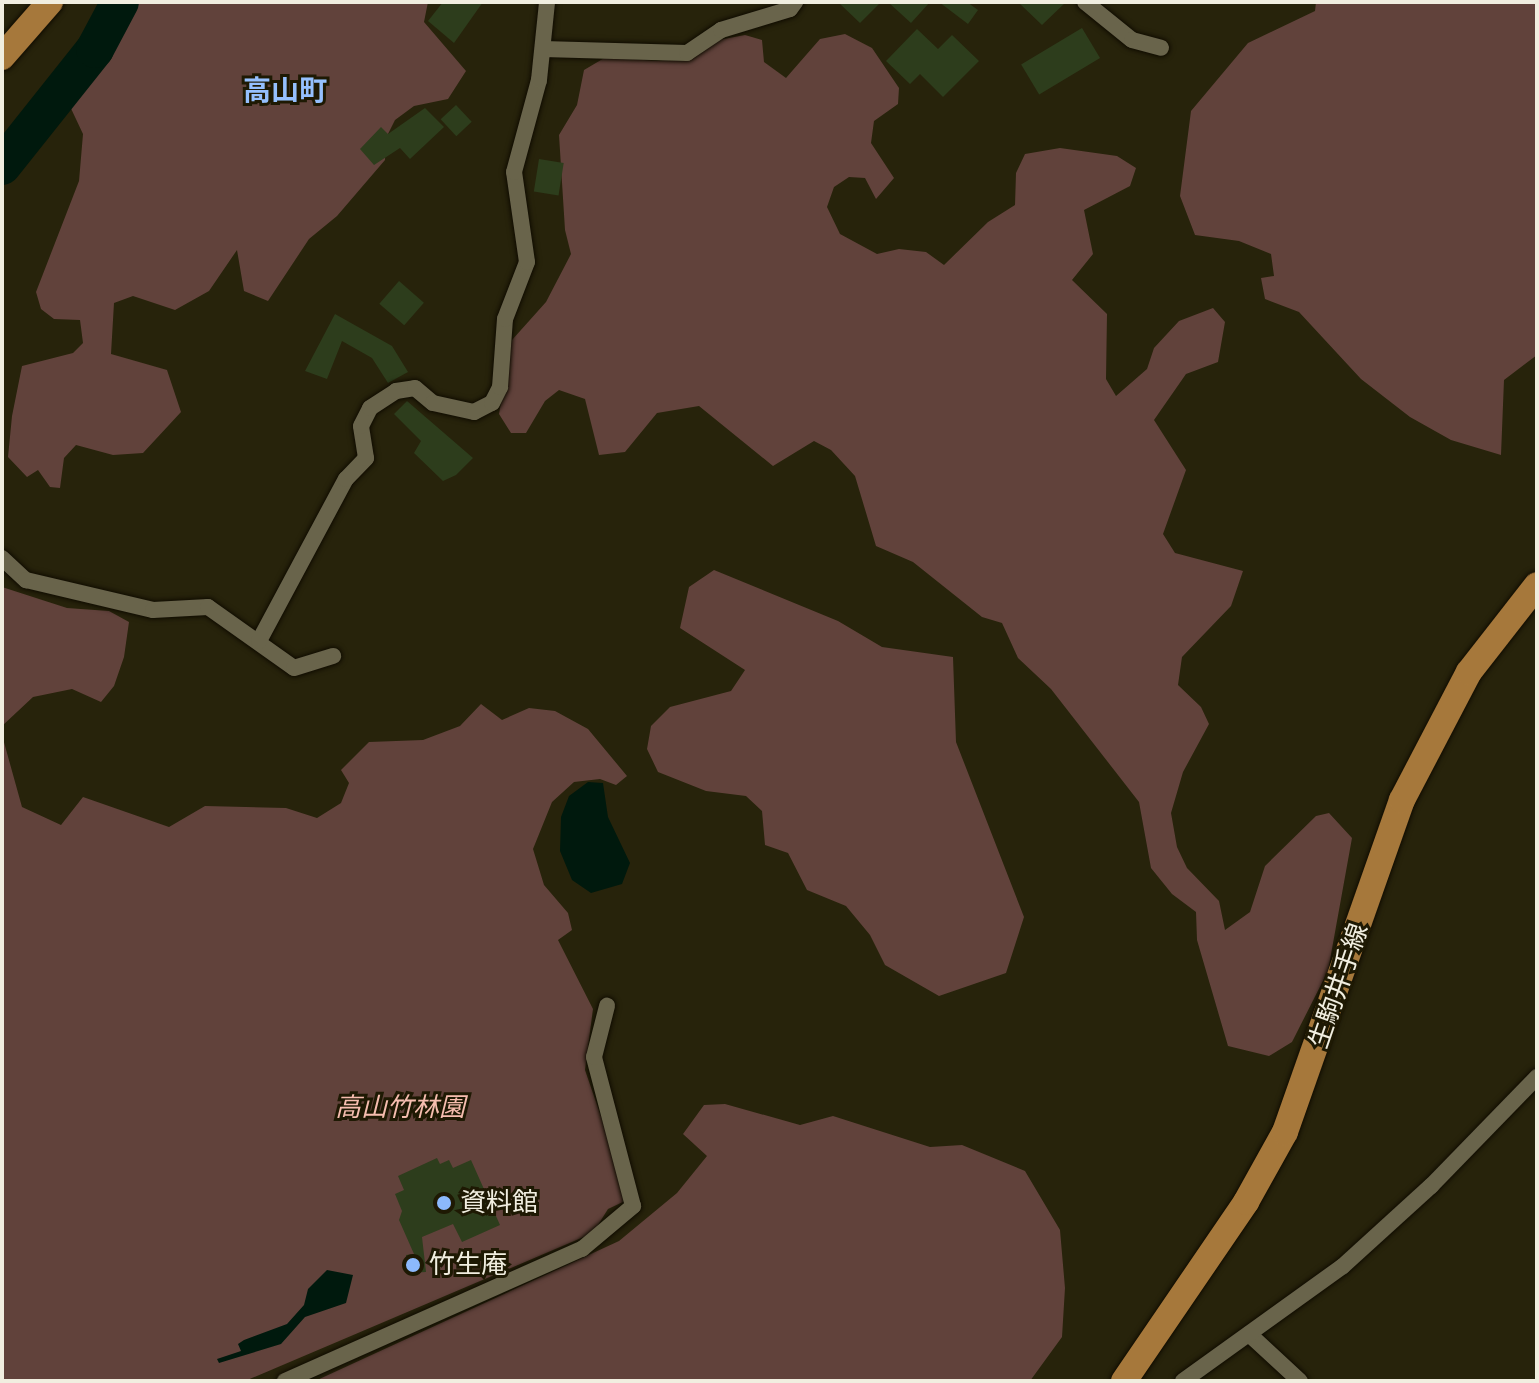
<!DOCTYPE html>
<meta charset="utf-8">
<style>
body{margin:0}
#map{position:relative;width:1539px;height:1383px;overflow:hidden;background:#27230b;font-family:"Source Serif 4","Noto Sans JP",serif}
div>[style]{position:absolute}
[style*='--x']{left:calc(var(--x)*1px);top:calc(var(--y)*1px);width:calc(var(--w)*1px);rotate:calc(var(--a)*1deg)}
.green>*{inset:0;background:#61423b}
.water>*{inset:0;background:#00190d}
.river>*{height:38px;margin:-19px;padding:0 19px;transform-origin:19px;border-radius:19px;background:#00190d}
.building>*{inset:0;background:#2d3d1c;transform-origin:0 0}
.roads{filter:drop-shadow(0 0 2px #100c00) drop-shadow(0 0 2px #100c00)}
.street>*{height:16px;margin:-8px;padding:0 8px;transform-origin:8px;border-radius:8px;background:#69644b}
.primary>*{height:26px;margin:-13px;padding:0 13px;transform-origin:13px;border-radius:13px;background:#a6783b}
.dots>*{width:22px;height:22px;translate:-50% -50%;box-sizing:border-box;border:4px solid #1e1903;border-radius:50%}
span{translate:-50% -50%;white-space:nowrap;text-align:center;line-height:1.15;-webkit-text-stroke:6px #1e1903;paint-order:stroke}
.street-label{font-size:26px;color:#f1eee0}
.park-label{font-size:26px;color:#f6bdaf;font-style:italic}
.poi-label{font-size:26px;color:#f1eee0}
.left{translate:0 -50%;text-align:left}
.neighbourhood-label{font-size:28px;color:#95c0fe;font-weight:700}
.frame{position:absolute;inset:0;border:4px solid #f1eee0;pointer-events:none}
</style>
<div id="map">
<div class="green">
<i style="clip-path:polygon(129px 2px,428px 2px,424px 22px,466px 71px,448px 99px,414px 106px,395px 120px,386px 138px,385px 160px,337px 216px,309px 239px,268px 301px,244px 291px,237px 250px,209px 291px,175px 310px,133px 296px,114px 303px,111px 354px,167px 370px,181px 412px,143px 453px,113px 455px,76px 445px,64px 458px,60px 488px,50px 487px,38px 470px,27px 477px,8px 457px,12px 416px,22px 366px,73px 353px,83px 343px,80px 320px,54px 319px,41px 309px,36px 292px,79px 181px,83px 134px,67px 100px)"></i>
<i style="clip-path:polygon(1316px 2px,1537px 2px,1537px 355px,1504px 380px,1501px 455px,1451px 440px,1410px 417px,1361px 379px,1299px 312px,1265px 299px,1261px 278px,1274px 276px,1271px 254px,1239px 241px,1195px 235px,1180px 196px,1191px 111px,1248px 43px,1315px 11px)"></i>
<i style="clip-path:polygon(845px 34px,872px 48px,899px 88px,898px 104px,874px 121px,871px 143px,894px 178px,876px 199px,865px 178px,849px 177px,834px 187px,827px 207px,840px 234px,877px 254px,899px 249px,926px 252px,944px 265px,988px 222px,1015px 205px,1016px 173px,1025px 154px,1060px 148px,1117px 156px,1136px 168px,1130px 186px,1084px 210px,1093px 254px,1072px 280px,1107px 314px,1106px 379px,1116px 396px,1147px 369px,1154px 348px,1179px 321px,1213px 308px,1225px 322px,1218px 362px,1186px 374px,1154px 420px,1186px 470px,1163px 534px,1175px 553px,1243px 571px,1231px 606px,1182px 657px,1178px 685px,1201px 707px,1209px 724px,1183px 772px,1171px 813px,1177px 847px,1187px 868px,1219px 901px,1225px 930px,1250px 912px,1265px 866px,1316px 816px,1329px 813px,1352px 838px,1328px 971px,1292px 1042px,1269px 1056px,1228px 1046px,1197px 940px,1196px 912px,1172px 894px,1151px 868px,1139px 802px,1051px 689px,1018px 658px,1002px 623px,982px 617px,913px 562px,876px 546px,855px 476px,831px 450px,814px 441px,773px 466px,699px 406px,657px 413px,625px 452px,599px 455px,585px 399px,559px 390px,545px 401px,526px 433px,511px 433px,499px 414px,512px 340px,546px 302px,571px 254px,565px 230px,559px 135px,577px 105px,584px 70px,606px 57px,657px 61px,692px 56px,713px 41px,745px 35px,762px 40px,764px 62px,786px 78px,820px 39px)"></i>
<i style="clip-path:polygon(714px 570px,838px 621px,882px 647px,953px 657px,956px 742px,1024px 917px,1006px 973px,939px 996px,885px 965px,870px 935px,846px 906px,807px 890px,788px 853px,765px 845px,762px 811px,746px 796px,706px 791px,658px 772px,647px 749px,651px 726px,670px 707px,731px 691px,745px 670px,680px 628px,689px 587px)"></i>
<i style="clip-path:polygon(2px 587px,67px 608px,109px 611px,129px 622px,124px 657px,114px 686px,101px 702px,72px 689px,33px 697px,2px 726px)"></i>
<i style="clip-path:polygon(481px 704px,502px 720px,529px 708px,555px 711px,588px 729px,627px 776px,616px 785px,600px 779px,574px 782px,552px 802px,533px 849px,544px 885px,568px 913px,572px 930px,558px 940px,593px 1009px,585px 1070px,625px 1186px,625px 1201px,608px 1209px,593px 1233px,245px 1381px,2px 1381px,2px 735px,22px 807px,61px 825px,83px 797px,169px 827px,205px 806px,286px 808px,317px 818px,341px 803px,349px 783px,341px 770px,369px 742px,423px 740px,460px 726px)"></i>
<i style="clip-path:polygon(725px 1104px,800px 1125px,833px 1116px,930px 1147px,962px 1145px,1025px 1171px,1060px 1230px,1065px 1288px,1062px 1337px,1030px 1381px,315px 1381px,619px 1241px,677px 1193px,707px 1156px,683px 1134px,704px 1105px)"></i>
</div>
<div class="water">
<i style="clip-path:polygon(588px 782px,603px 783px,608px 817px,630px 863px,622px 884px,591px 893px,572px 880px,560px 851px,561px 817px,569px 796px)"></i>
<i style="clip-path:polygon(327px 1270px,353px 1275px,346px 1303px,305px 1317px,281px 1344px,219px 1363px,217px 1359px,241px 1351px,238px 1344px,244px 1340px,287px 1324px,304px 1305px,308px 1289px)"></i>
</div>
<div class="river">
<i style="--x:2;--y:166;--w:149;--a:-51.5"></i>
<i style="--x:95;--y:49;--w:53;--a:-62"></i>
</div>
<div class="building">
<i style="clip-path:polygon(443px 2px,483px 2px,454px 43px,428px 21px)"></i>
<i style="clip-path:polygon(838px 2px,881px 2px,860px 23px)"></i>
<i style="clip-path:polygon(888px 2px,930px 2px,911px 23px)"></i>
<i style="clip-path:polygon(939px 2px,967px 2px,978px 10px,968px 24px)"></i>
<i style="clip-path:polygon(1018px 2px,1066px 2px,1042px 25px)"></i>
<i style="left:1082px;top:28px;width:35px;height:71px;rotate:59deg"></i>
<i style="clip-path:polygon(917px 29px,938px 49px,952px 35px,979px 61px,943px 97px,920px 74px,910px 84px,886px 61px)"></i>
<i style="left:456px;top:105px;width:23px;height:21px;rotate:47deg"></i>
<i style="clip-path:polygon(425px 108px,444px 127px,410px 159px,400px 148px,374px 165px,360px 149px,381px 127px,388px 134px)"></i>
<i style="left:539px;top:159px;width:25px;height:33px;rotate:9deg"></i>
<i style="left:399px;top:281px;width:33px;height:30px;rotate:41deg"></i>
<i style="clip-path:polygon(335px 314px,392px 346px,408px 372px,388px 383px,372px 358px,342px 341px,327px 379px,305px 371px)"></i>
<i style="clip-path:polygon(407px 401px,473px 458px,456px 475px,443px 481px,414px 453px,421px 441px,394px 414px)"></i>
<i style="clip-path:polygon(437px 1158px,440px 1164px,449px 1160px,453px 1168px,471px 1160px,500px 1225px,462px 1242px,453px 1224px,422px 1237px,426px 1272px,408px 1273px,406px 1255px,414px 1254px,399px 1220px,402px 1211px,395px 1194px,404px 1190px,398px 1176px)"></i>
</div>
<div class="roads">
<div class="street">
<i style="--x:1085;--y:2;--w:60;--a:39"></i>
<i style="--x:1132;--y:40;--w:30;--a:15"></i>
<i style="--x:543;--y:49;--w:144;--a:1.6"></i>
<i style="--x:687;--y:53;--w:41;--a:-34.1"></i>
<i style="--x:721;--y:30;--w:72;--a:-16.9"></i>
<i style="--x:790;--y:9;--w:9;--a:-54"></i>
<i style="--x:2;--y:558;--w:33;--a:43"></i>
<i style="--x:26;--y:580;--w:130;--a:13.3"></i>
<i style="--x:153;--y:610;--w:55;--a:-3.1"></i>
<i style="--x:208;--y:607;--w:105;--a:35.3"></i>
<i style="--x:294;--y:668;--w:41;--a:-17.1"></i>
<i style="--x:259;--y:641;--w:184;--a:-61.8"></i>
<i style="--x:346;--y:479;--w:29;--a:-46"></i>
<i style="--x:366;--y:458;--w:32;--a:-99"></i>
<i style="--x:361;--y:426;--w:20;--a:-63"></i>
<i style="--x:370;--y:408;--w:31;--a:-33"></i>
<i style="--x:396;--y:391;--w:19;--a:-9"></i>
<i style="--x:415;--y:388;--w:23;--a:40"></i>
<i style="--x:433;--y:403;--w:42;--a:12.4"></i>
<i style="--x:474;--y:412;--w:20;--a:-27"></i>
<i style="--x:492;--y:403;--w:18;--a:-63"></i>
<i style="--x:500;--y:387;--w:68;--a:-85.8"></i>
<i style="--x:505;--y:319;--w:61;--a:-68.9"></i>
<i style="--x:527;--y:262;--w:91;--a:-98.2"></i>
<i style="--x:514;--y:172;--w:95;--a:-74.8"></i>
<i style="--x:539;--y:80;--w:78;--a:-84.1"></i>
<i style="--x:1249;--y:1334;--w:69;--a:42.7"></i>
<i style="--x:285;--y:1381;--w:325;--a:-24"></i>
<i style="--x:582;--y:1249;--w:67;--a:-40.1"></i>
<i style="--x:633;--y:1206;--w:154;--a:-104.7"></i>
<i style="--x:594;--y:1057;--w:53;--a:-75.7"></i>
<i style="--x:1183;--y:1381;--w:197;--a:-35.7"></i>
<i style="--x:1343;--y:1266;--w:119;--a:-42.3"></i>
<i style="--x:1431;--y:1186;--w:152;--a:-45.8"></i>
</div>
<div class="primary">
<i style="--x:2;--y:57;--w:73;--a:-48.9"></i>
<i style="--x:1124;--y:1381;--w:217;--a:-55.7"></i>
<i style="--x:1246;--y:1202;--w:80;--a:-60.9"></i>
<i style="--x:1285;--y:1132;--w:352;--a:-70.6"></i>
<i style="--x:1402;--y:800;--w:144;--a:-62.4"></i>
<i style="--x:1469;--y:672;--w:110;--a:-52"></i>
</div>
</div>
<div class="dots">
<i style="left:444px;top:1203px;background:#8cb9fc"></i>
<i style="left:413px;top:1265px;background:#8cb9fc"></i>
</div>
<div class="street-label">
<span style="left:1339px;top:986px;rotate:-71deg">生駒井手線</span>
</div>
<div class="park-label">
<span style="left:400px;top:1108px">高山竹林園</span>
</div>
<div class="poi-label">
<span class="left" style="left:460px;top:1203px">資料館</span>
<span class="left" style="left:429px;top:1265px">竹生庵</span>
</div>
<div class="neighbourhood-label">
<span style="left:285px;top:90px">高山町</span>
</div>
<div class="frame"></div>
</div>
